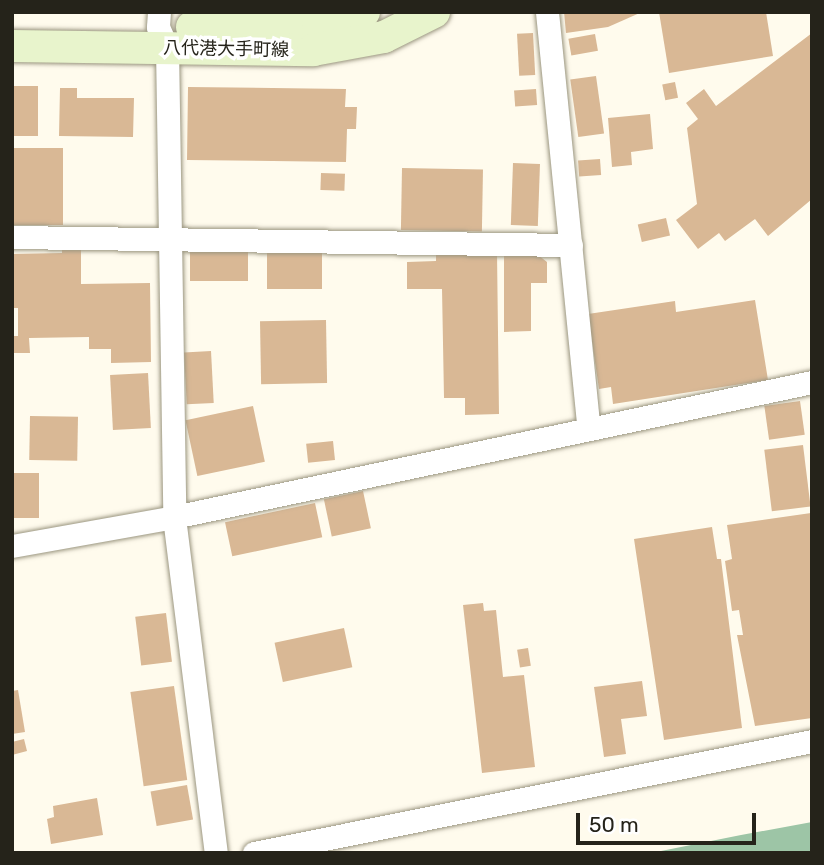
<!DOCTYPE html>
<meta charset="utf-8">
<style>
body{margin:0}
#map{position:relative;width:824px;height:865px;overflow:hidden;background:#fffbed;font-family:Rubik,"Noto Sans JP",sans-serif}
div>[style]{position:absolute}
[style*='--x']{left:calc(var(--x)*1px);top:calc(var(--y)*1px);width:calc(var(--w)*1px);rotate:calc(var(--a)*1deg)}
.water>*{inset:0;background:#9dc5a6}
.building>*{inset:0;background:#d9b895;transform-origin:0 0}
.roads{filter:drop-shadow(0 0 2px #9b9680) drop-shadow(0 0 2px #9b9680)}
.street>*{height:23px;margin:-11.5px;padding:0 11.5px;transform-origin:11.5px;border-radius:11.5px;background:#fff}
.secondary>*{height:32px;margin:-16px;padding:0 16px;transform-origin:16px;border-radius:16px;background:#e8f4cc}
span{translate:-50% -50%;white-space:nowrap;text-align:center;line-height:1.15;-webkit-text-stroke:7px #fff;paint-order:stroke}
.street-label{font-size:18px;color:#25231a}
.frame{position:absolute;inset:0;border:14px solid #25231a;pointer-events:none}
.scale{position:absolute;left:576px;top:813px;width:180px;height:32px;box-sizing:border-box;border:4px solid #25231a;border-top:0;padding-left:9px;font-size:21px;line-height:24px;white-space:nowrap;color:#25231a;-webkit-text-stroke:5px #fff;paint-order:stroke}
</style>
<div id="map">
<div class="water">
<i style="clip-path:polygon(812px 822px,812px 853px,651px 853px,741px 835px)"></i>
</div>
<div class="building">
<i style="clip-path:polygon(564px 12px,642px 12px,608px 27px,566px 33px)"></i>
<i style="clip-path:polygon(659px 12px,766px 12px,773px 56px,669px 73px)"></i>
<i style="left:533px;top:33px;width:42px;height:16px;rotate:87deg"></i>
<i style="clip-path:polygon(812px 33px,812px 199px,768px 236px,755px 219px,725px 241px,719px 233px,698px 249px,676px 220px,697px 204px,687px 128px,698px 119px,686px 103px,704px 89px,716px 106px)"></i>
<i style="left:595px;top:34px;width:17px;height:27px;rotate:80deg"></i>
<i style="left:596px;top:76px;width:58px;height:26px;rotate:82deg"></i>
<i style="left:675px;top:82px;width:16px;height:13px;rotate:79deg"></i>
<i style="left:12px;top:86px;width:26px;height:50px"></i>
<i style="clip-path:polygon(188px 87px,346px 89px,345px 107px,357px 107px,356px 129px,347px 129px,346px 162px,187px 160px)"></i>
<i style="clip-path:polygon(60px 88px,77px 88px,77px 98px,134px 98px,133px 137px,59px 136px)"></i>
<i style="left:536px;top:89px;width:16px;height:22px;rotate:86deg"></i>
<i style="clip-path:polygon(650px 114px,653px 149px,631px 152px,632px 165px,612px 167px,608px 118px)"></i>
<i style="left:12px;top:148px;width:51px;height:77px"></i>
<i style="left:600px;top:159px;width:16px;height:22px;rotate:86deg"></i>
<i style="left:513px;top:163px;width:27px;height:62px;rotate:2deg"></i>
<i style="left:402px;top:168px;width:81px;height:62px;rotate:1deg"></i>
<i style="left:321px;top:173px;width:24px;height:17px;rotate:2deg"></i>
<i style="left:666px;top:218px;width:18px;height:29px;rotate:77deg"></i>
<i style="left:248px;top:247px;width:34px;height:58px;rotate:90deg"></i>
<i style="clip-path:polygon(62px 248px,81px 248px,81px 284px,150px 283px,151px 362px,111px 363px,111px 349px,89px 349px,89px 337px,29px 338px,30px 353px,12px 353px,12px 336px,18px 336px,18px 308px,12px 308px,12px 254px,62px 253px)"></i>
<i style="left:267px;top:252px;width:55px;height:37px"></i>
<i style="clip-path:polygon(497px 252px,499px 414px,465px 415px,465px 398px,444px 398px,442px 289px,407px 289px,407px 262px,436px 261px,436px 253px)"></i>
<i style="clip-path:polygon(504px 255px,538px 255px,547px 262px,547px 283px,531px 283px,531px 331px,504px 332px)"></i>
<i style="clip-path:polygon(755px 300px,768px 380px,613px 404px,611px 387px,599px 389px,588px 314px,675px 301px,676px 312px)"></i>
<i style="left:326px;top:320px;width:63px;height:66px;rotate:89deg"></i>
<i style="left:211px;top:351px;width:52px;height:27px;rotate:87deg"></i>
<i style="left:148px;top:373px;width:55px;height:38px;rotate:87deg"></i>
<i style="left:800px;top:401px;width:34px;height:36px;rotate:82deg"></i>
<i style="left:253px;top:406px;width:57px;height:69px;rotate:78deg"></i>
<i style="left:30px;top:416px;width:48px;height:44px;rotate:1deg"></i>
<i style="left:333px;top:441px;width:19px;height:27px;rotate:84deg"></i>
<i style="left:803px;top:445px;width:62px;height:39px;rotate:83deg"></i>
<i style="left:12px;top:473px;width:27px;height:45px"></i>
<i style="left:363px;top:491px;width:38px;height:40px;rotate:78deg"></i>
<i style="left:315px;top:503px;width:35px;height:92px;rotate:78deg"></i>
<i style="clip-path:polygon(811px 513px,812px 718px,755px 726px,737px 635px,743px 635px,739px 610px,732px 611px,725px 561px,732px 559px,727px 525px)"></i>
<i style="clip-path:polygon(712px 527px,717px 559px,721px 559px,742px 728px,664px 740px,634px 539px)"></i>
<i style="clip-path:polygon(483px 603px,484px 611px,496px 610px,503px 677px,524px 675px,535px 767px,482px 773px,463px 605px)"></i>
<i style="left:166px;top:613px;width:49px;height:31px;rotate:83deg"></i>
<i style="left:344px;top:628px;width:40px;height:71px;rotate:78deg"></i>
<i style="left:528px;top:648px;width:18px;height:11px;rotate:81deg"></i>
<i style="clip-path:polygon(642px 681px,647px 716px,621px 719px,626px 754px,604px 757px,594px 687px)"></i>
<i style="left:174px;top:686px;width:95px;height:44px;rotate:82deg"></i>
<i style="clip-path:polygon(18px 690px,25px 732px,12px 734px,12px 691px)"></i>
<i style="clip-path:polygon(24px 739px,27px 751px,12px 755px,12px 742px)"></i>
<i style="left:187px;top:785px;width:35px;height:37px;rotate:80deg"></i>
<i style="clip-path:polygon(97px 798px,103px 835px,51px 844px,47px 819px,54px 817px,53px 806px)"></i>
</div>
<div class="roads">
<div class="street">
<i style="--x:159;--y:12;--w:15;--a:94"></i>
<i style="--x:158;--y:27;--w:22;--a:66"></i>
<i style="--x:167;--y:47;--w:470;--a:89.1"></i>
<i style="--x:174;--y:517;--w:339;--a:82.9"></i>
<i style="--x:547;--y:12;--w:416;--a:84.3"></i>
<i style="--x:12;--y:237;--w:559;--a:0.82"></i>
<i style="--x:12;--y:546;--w:165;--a:-10.1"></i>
<i style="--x:174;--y:517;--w:652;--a:-11.95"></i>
<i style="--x:254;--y:853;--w:569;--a:-11.35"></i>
</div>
<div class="secondary">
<i style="--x:192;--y:27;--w:126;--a:-0.5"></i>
<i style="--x:318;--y:26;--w:48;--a:-16.9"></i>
<i style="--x:12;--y:46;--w:301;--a:0.8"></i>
<i style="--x:313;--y:50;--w:72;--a:-10.4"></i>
<i style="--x:384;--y:37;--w:56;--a:-26.6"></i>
</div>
</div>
<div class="street-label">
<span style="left:226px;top:49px;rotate:1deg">八代港大手町線</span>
</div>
<div class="frame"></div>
<div class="scale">50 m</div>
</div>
